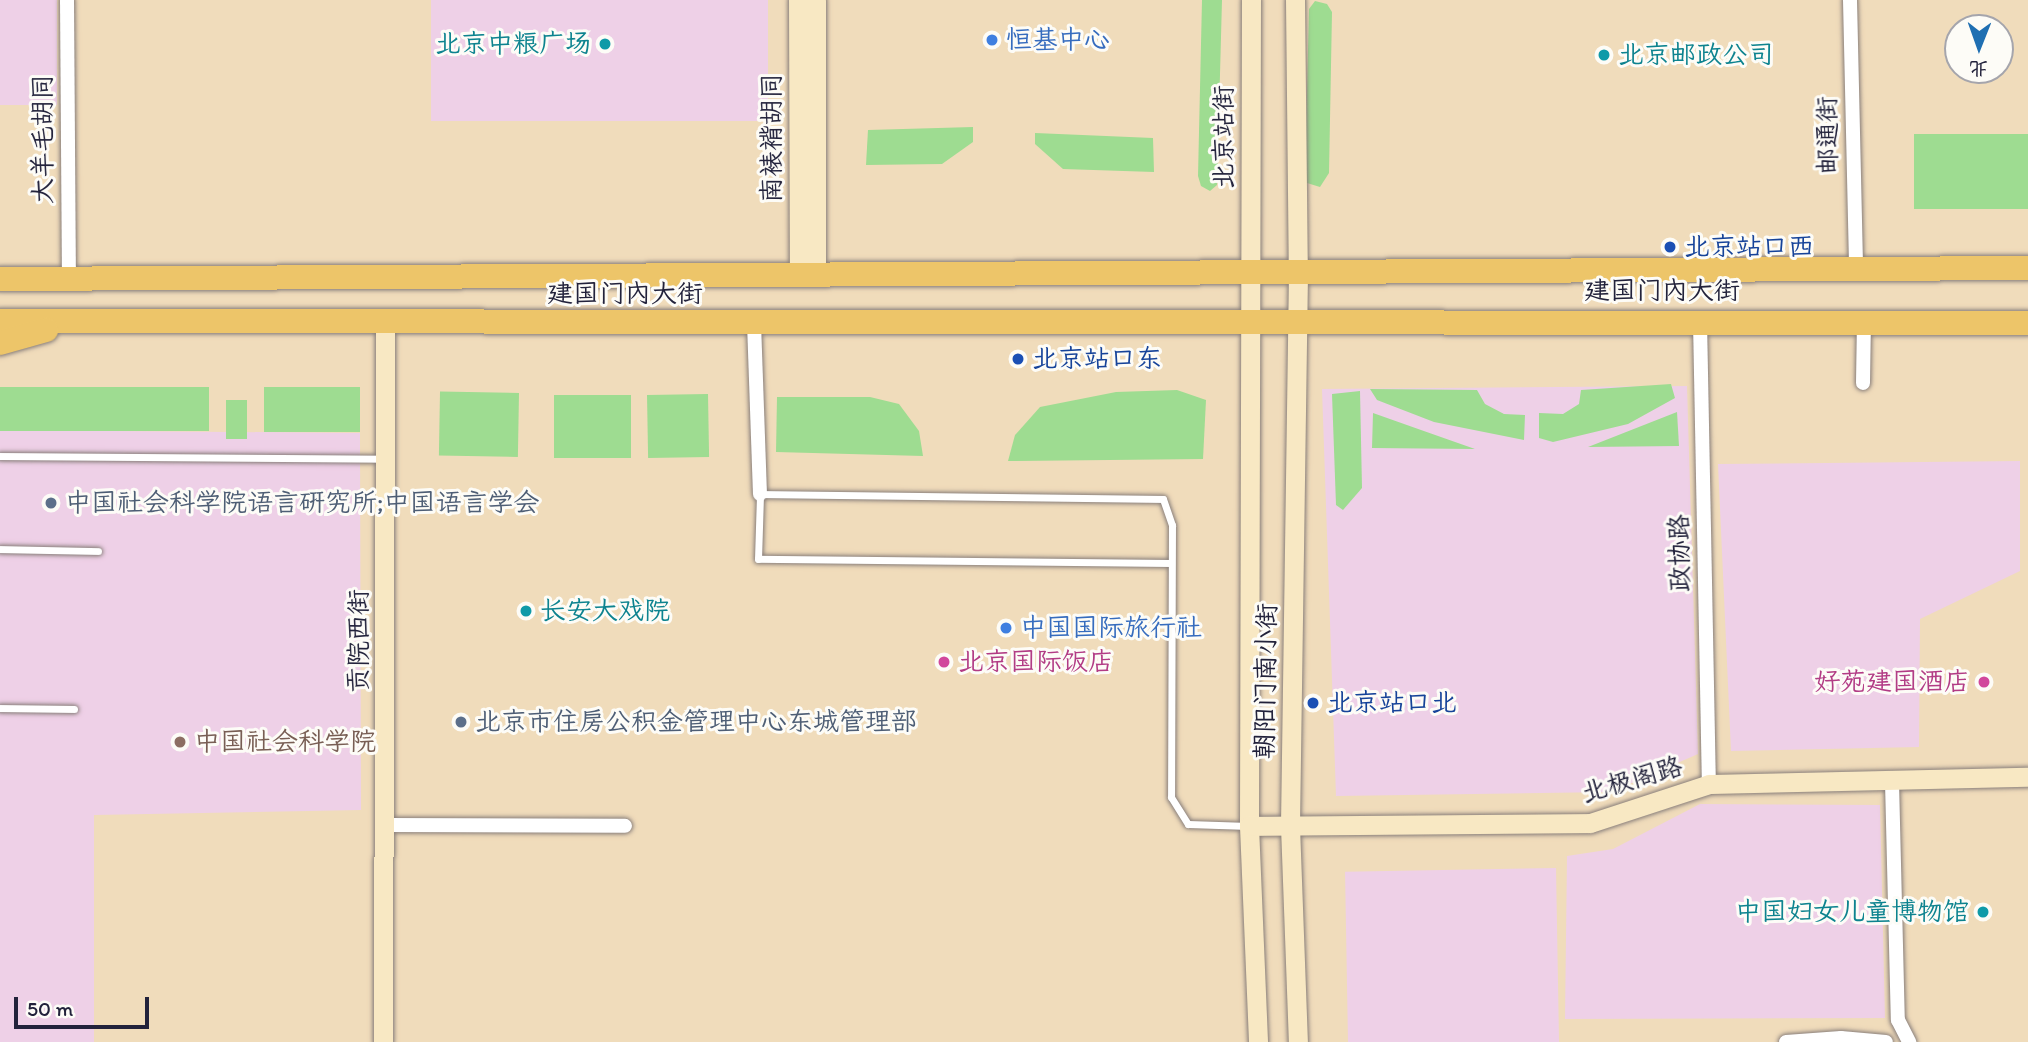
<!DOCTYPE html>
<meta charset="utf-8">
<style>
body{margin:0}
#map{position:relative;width:2028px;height:1042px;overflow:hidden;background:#f0dcbb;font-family:Itim,"LXGW WenKai TC",sans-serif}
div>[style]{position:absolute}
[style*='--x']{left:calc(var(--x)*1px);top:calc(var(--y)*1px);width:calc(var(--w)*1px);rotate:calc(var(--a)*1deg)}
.built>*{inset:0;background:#eed0e7;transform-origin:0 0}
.green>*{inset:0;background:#9edc91;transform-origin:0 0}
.roads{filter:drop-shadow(0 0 2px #897f7b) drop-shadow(0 0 2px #897f7b)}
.lane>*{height:7px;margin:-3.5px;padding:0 3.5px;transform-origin:3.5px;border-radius:3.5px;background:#fff}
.street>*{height:14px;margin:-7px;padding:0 7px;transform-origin:7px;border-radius:7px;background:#fff}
.secondary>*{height:19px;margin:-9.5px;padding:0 9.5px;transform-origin:9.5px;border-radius:9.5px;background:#f8e8c3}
.highway>*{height:24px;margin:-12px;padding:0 12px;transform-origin:12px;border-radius:12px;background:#edc569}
.dots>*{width:19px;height:19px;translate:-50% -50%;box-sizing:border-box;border:4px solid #fdfcf7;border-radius:50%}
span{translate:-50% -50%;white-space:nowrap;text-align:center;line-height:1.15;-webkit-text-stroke:6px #fdfcf7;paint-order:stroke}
.shop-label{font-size:26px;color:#366cbe}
.left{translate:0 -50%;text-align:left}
.culture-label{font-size:26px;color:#0d838f}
.right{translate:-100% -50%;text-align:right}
.street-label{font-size:26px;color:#22223b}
.transit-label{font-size:26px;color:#164399}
.service-label{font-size:26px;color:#4e5e75}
.hotel-label{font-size:26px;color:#b23c85}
.education-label{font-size:26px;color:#785e54}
.north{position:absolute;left:1944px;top:14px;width:70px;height:70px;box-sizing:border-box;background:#fdfcf7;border:2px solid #a5a5ac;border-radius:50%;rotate:181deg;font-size:19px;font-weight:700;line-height:28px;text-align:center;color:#22223b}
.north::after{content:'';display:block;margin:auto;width:24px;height:32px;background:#1f6fb2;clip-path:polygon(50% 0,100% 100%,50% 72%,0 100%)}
.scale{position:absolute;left:14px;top:997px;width:135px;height:32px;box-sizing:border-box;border:4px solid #22223b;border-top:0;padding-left:9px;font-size:21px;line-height:24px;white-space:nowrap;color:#22223b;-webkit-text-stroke:5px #fdfcf7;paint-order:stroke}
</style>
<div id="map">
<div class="built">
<i style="left:0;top:0;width:57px;height:105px"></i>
<i style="left:431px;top:0;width:337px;height:121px"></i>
<i style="clip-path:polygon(1687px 386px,1698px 754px,1611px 792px,1336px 796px,1322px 389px)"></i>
<i style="clip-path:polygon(0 430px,360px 433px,361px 810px,94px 815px,94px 1042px,0 1042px)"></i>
<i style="clip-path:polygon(2020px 461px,2020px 571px,1920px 619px,1919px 747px,1731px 751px,1718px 464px)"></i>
<i style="clip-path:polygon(1700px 804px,1880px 805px,1885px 1018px,1565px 1019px,1567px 856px,1613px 849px)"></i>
<i style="left:1556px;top:868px;width:174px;height:211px;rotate:89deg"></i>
</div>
<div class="green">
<i style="clip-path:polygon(1202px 0,1222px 0,1217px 185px,1210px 191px,1201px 186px,1198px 176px)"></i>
<i style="clip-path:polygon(1315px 1px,1327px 4px,1332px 12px,1329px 173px,1320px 187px,1307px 183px,1305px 172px,1309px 9px)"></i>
<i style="clip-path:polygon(973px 127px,973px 142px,942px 164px,866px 165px,868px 130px)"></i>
<i style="clip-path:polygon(1035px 133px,1153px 138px,1154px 172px,1063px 169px,1035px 144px)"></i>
<i style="left:2028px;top:134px;width:75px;height:114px;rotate:90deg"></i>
<i style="clip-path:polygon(1671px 384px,1675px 398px,1628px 424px,1553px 442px,1539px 438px,1539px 413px,1563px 414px,1579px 404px,1581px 390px)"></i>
<i style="left:209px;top:387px;width:44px;height:209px;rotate:90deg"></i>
<i style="left:264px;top:387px;width:96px;height:45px"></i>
<i style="clip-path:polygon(1370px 389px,1477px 390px,1485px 404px,1504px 414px,1525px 415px,1524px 440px,1434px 422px,1377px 400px)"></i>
<i style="clip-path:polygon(1177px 390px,1206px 400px,1203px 459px,1008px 461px,1015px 435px,1040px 407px,1116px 392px)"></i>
<i style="clip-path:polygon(1360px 391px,1362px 488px,1343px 510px,1336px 505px,1332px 394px)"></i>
<i style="left:519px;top:393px;width:64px;height:79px;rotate:91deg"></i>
<i style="left:708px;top:394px;width:63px;height:61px;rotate:89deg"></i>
<i style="left:554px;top:395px;width:77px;height:63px"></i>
<i style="clip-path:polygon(777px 397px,870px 397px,899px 404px,919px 431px,923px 456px,776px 452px)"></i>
<i style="left:226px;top:400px;width:21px;height:39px"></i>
<i style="clip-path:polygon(1677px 412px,1679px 446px,1588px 447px)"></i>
<i style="clip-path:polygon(1373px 413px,1421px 430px,1475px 449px,1372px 448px)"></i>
</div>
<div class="roads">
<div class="lane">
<i style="--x:0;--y:456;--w:384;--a:0.4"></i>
<i style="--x:0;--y:549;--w:98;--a:1.2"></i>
<i style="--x:1168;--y:563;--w:410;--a:-179.4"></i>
<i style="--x:758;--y:559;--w:65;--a:-88.2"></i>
<i style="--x:760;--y:494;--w:403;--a:0.7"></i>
<i style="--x:1163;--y:499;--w:28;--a:71"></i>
<i style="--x:1172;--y:525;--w:272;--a:90.2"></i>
<i style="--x:1171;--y:797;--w:32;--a:58"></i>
<i style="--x:1188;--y:824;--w:61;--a:1.9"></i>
<i style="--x:0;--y:708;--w:74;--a:0.8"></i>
</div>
<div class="street">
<i style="--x:67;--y:0;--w:278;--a:89.6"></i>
<i style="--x:1850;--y:0;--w:270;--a:88.7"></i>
<i style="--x:1700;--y:321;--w:463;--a:88.9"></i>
<i style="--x:754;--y:323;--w:171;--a:88"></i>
<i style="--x:1863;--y:383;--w:61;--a:-89.1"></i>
<i style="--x:1892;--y:782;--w:238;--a:88.6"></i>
<i style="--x:1898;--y:1020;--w:25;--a:63"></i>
<i style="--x:386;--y:825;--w:239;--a:0.2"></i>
<i style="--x:1786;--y:1042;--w:55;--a:-4.2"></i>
<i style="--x:1841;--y:1038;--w:45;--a:5.1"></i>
</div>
<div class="secondary">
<i style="--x:798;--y:0;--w:276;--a:89.8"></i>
<i style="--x:816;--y:0;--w:276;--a:90"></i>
<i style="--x:1251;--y:0;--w:826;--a:90.14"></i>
<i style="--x:1249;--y:826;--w:216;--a:87.6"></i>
<i style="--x:1295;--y:0;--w:273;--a:89.4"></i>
<i style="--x:1298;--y:273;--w:553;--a:90.83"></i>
<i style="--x:1290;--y:826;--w:216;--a:87.9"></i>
<i style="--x:1249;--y:826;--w:341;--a:-0.5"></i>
<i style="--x:1590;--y:823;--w:125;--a:-18.1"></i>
<i style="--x:1709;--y:784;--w:319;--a:-1.3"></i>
<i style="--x:383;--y:1042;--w:718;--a:-89.84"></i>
</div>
<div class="highway">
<i style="--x:0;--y:279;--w:2028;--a:-0.31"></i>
<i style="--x:0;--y:321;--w:2028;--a:0.06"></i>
<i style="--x:0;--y:343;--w:48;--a:-15.8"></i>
</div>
</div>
<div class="dots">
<i style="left:992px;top:40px;background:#3f7fe0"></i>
<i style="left:605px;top:44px;background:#0f9aa8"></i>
<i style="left:1604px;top:55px;background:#0f9aa8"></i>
<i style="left:1670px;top:247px;background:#1a4fb4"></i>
<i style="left:1018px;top:359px;background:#1a4fb4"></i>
<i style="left:51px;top:503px;background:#5c6f8a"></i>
<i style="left:526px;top:611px;background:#0f9aa8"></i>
<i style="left:1006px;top:628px;background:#3f7fe0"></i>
<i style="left:944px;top:662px;background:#d1479c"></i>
<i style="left:1984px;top:682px;background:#d1479c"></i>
<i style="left:1313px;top:703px;background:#1a4fb4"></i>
<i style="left:461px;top:722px;background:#5c6f8a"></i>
<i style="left:180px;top:742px;background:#8d6e63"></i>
<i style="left:1983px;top:912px;background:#0f9aa8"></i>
</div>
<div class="shop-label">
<span class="left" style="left:1006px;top:40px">恒基中心</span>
<span class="left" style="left:1020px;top:628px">中国国际旅行社</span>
</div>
<div class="culture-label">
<span class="right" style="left:591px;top:44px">北京中粮广场</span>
<span class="left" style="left:1618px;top:55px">北京邮政公司</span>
<span class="left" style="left:540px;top:611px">长安大戏院</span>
<span class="right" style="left:1969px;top:912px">中国妇女儿童博物馆</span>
</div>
<div class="street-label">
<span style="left:1828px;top:135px;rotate:-91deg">邮通街</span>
<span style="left:1224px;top:137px;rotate:-90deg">北京站街</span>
<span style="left:772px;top:138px;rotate:-90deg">南裱褙胡同</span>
<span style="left:43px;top:139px;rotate:-90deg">大羊毛胡同</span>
<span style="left:1662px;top:291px">建国门内大街</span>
<span style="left:625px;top:294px">建国门内大街</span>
<span style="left:1680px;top:553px;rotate:-91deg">政协路</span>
<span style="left:359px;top:641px;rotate:-90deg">贡院西街</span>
<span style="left:1266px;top:681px;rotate:-89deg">朝阳门南小街</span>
<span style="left:1632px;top:780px;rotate:-16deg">北极阁路</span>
</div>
<div class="transit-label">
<span class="left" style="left:1684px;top:247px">北京站口西</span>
<span class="left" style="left:1032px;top:359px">北京站口东</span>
<span class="left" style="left:1327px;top:703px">北京站口北</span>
</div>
<div class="service-label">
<span class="left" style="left:65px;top:503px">中国社会科学院语言研究所;中国语言学会</span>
<span class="left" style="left:475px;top:722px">北京市住房公积金管理中心东城管理部</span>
</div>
<div class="hotel-label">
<span class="left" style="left:958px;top:662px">北京国际饭店</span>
<span class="right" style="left:1970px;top:682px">好苑建国酒店</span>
</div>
<div class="education-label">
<span class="left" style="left:194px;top:742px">中国社会科学院</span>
</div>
<div class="north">北</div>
<div class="scale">50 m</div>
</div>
